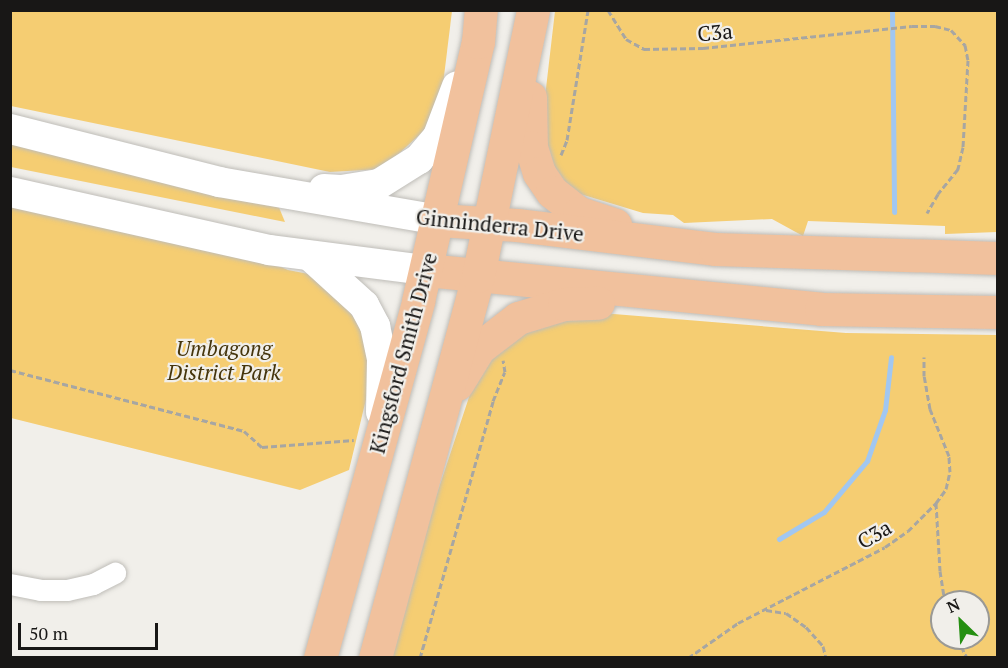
<!DOCTYPE html>
<style>
body{margin:0}
#map{position:relative;width:1008px;height:668px;overflow:hidden;background:#f1efea;font-family:"PT Serif",serif}
div>[style]{position:absolute}
[style*='--x']{left:calc(var(--x)*1px);top:calc(var(--y)*1px);width:calc(var(--w)*1px);rotate:calc(var(--a)*1deg)}
.green>*{inset:0;background:#f5cd72}
.stream>*{height:5px;margin:-2.5px;padding:0 2.5px;transform-origin:2.5px;border-radius:2.5px;background:#a1c7f1}
.path>*{height:3px;margin-top:-1.5px;transform-origin:0;background:repeating-linear-gradient(90deg,#a7a6a2 0 6px,transparent 0 9px)}
.roads{filter:drop-shadow(0 0 2px #bfbdb8) drop-shadow(0 0 2px #bfbdb8)}
.minor>*{height:21px;margin:-10.5px;padding:0 10.5px;transform-origin:10.5px;border-radius:10.5px;background:#fff}
.secondary>*{height:30px;margin:-15px;padding:0 15px;transform-origin:15px;border-radius:15px;background:#fff}
.primary>*{height:33px;margin:-16.5px;padding:0 16.5px;transform-origin:16.5px;border-radius:16.5px;background:#f1c19d}
span{translate:-50% -50%;white-space:nowrap;text-align:center;line-height:1.15;-webkit-text-stroke:4.5px #f1efea;paint-order:stroke}
.street-label{font-size:21px;color:#181716}
.park-label{font-size:21px;color:#45350c;font-style:italic}
.frame{position:absolute;inset:0;border:12px solid #181716;pointer-events:none}
.north{position:absolute;left:930px;top:590px;width:60px;height:60px;box-sizing:border-box;background:#f1efea;border:2px solid #9a9995;border-radius:50%;rotate:335deg;font-size:16px;font-weight:700;line-height:24px;text-align:center;color:#181716}
.north::after{content:'';display:block;margin:auto;width:21px;height:27px;background:#258f11;clip-path:polygon(50% 0,100% 100%,50% 72%,0 100%)}
.scale{position:absolute;left:18px;top:623px;width:140px;height:27px;box-sizing:border-box;border:3px solid #181716;border-top:0;padding-left:8px;font-size:18px;line-height:21px;white-space:nowrap;color:#181716;-webkit-text-stroke:4px #f1efea;paint-order:stroke}
</style>
<div id="map">
<div class="green">
<i style="clip-path:polygon(10px 11px,452px 11px,439px 117px,382px 169px,330px 172px,11px 106px)"></i>
<i style="clip-path:polygon(555px 11px,997px 11px,997px 232px,945px 234px,945px 226px,808px 221px,803px 236px,772px 219px,684px 223px,673px 215px,643px 213px,567px 190px,540px 140px)"></i>
<i style="clip-path:polygon(10px 137px,278px 205px,285px 222px,11px 167px)"></i>
<i style="clip-path:polygon(11px 199px,259px 258px,288px 270px,314px 275px,331px 288px,365px 332px,368px 362px,368px 391px,349px 470px,300px 490px,11px 418px)"></i>
<i style="clip-path:polygon(evenodd,577px 311px,846px 333px,997px 335px,997px 657px,392px 658px,425px 530px,477px 373px,510px 328px,577px 311px,942px 602px,978px 602px,978px 638px,942px 638px,942px 602px)"></i>
</div>
<div class="stream">
<i style="--x:892;--y:10;--w:202;--a:89.4"></i>
<i style="--x:779;--y:539;--w:52;--a:-31"></i>
<i style="--x:824;--y:512;--w:67;--a:-49.9"></i>
<i style="--x:867;--y:461;--w:54;--a:-70.6"></i>
<i style="--x:885;--y:410;--w:53;--a:-83.5"></i>
</div>
<div class="path">
<i style="--x:608;--y:10;--w:34;--a:58"></i>
<i style="--x:626;--y:39;--w:21;--a:29"></i>
<i style="--x:644;--y:49;--w:59;--a:-1"></i>
<i style="--x:703;--y:48;--w:210;--a:-6"></i>
<i style="--x:912;--y:26;--w:23;--a:0"></i>
<i style="--x:935;--y:26;--w:16;--a:14"></i>
<i style="--x:951;--y:30;--w:21;--a:47"></i>
<i style="--x:965;--y:45;--w:15;--a:79"></i>
<i style="--x:968;--y:60;--w:87;--a:93.3"></i>
<i style="--x:963;--y:147;--w:23;--a:103"></i>
<i style="--x:958;--y:169;--w:32;--a:129"></i>
<i style="--x:938;--y:194;--w:22;--a:120"></i>
<i style="--x:561;--y:155;--w:16;--a:-68"></i>
<i style="--x:567;--y:140;--w:132;--a:-80.8"></i>
<i style="--x:10;--y:370;--w:242;--a:14.6"></i>
<i style="--x:244;--y:431;--w:24;--a:42"></i>
<i style="--x:262;--y:447;--w:92;--a:-4.4"></i>
<i style="--x:936;--y:503;--w:68;--a:86.6"></i>
<i style="--x:940;--y:571;--w:31;--a:81"></i>
<i style="--x:766;--y:610;--w:20;--a:9"></i>
<i style="--x:786;--y:613;--w:24;--a:35"></i>
<i style="--x:806;--y:627;--w:25;--a:48"></i>
<i style="--x:823;--y:646;--w:12;--a:76"></i>
<i style="--x:957;--y:638;--w:22;--a:63"></i>
<i style="--x:420;--y:658;--w:267;--a:-74.1"></i>
<i style="--x:493;--y:401;--w:31;--a:-68"></i>
<i style="--x:505;--y:372;--w:12;--a:-99"></i>
<i style="--x:688;--y:658;--w:61;--a:-35"></i>
<i style="--x:738;--y:623;--w:165;--a:-27.3"></i>
<i style="--x:885;--y:547;--w:28;--a:-35"></i>
<i style="--x:908;--y:531;--w:40;--a:-45"></i>
<i style="--x:936;--y:503;--w:17;--a:-54"></i>
<i style="--x:946;--y:489;--w:17;--a:-77"></i>
<i style="--x:950;--y:472;--w:16;--a:-94"></i>
<i style="--x:949;--y:456;--w:51;--a:-112"></i>
<i style="--x:930;--y:409;--w:34;--a:-100"></i>
<i style="--x:924;--y:376;--w:19;--a:-90"></i>
</div>
<div class="roads">
<div class="minor">
<i style="--x:10;--y:584;--w:31;--a:11"></i>
<i style="--x:40;--y:590;--w:27;--a:0"></i>
<i style="--x:67;--y:590;--w:27;--a:-13"></i>
<i style="--x:93;--y:584;--w:25;--a:-27"></i>
</div>
<div class="secondary">
<i style="--x:10;--y:129;--w:216;--a:14.2"></i>
<i style="--x:219;--y:182;--w:222;--a:9.8"></i>
<i style="--x:324;--y:189;--w:17;--a:3"></i>
<i style="--x:341;--y:190;--w:38;--a:-9"></i>
<i style="--x:379;--y:184;--w:47;--a:-32"></i>
<i style="--x:419;--y:159;--w:30;--a:-50"></i>
<i style="--x:438;--y:136;--w:53;--a:-69.2"></i>
<i style="--x:10;--y:192;--w:265;--a:12.6"></i>
<i style="--x:269;--y:250;--w:158;--a:7.3"></i>
<i style="--x:310;--y:256;--w:73;--a:42.2"></i>
<i style="--x:364;--y:305;--w:24;--a:62"></i>
<i style="--x:375;--y:326;--w:35;--a:78"></i>
<i style="--x:382;--y:360;--w:52;--a:91.1"></i>
</div>
<div class="primary">
<i style="--x:530;--y:97;--w:50;--a:88.9"></i>
<i style="--x:531;--y:147;--w:27;--a:73"></i>
<i style="--x:539;--y:173;--w:23;--a:56"></i>
<i style="--x:552;--y:192;--w:34;--a:38"></i>
<i style="--x:579;--y:213;--w:38;--a:18"></i>
<i style="--x:438;--y:220;--w:79;--a:3.6"></i>
<i style="--x:517;--y:225;--w:199;--a:6.9"></i>
<i style="--x:715;--y:249;--w:283;--a:1.8"></i>
<i style="--x:426;--y:270;--w:397;--a:5.6"></i>
<i style="--x:821;--y:309;--w:177;--a:1"></i>
<i style="--x:457;--y:384;--w:42;--a:-58.6"></i>
<i style="--x:479;--y:348;--w:49;--a:-37.6"></i>
<i style="--x:518;--y:318;--w:48;--a:-16.9"></i>
<i style="--x:564;--y:304;--w:34;--a:-2"></i>
<i style="--x:320;--y:658;--w:370;--a:-74.6"></i>
<i style="--x:418;--y:301;--w:266;--a:-77"></i>
<i style="--x:478;--y:42;--w:32;--a:-85"></i>
<i style="--x:375;--y:658;--w:396;--a:-74.9"></i>
<i style="--x:478;--y:276;--w:272;--a:-78.3"></i>
</div>
</div>
<div class="street-label">
<span style="left:715px;top:32px;rotate:-5deg">C3a</span>
<span style="left:500px;top:225px;rotate:6deg">Ginninderra Drive</span>
<span style="left:403px;top:353px;rotate:-75deg">Kingsford Smith Drive</span>
<span style="left:874px;top:534px;rotate:-30deg">C3a</span>
</div>
<div class="park-label">
<span style="left:224px;top:360px">Umbagong<br>District Park</span>
</div>
<div class="frame"></div>
<div class="north">N</div>
<div class="scale">50 m</div>
</div>
